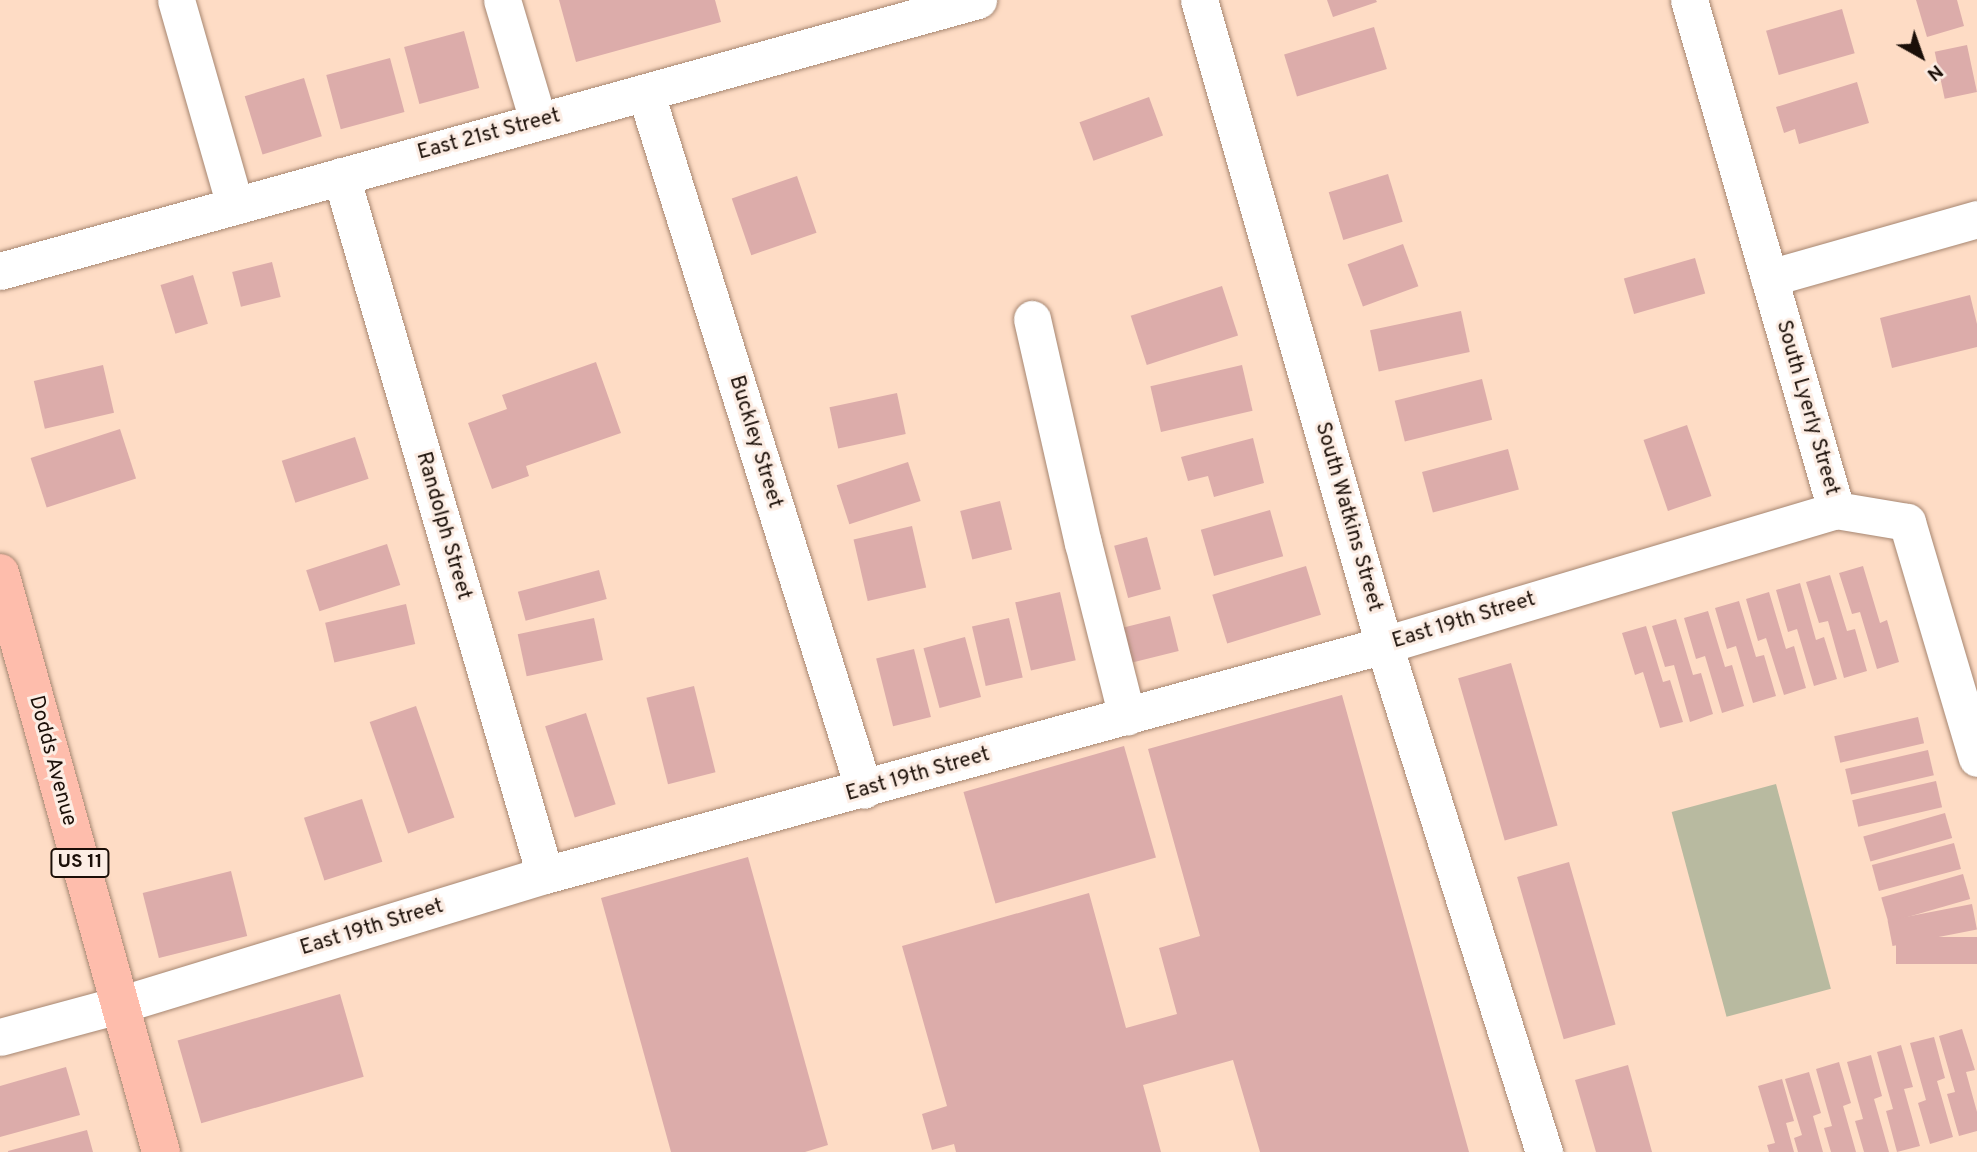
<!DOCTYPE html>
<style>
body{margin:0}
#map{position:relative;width:1977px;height:1152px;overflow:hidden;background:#fedcc5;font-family:Overpass,sans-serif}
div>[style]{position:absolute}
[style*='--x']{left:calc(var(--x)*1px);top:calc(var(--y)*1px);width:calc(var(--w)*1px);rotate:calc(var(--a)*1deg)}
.green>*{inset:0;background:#b8baa0;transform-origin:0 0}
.building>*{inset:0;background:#dcacaa;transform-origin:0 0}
.roads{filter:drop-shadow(0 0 2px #a68671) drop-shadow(0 0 2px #a68671)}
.minor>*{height:37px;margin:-18.5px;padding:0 18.5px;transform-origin:18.5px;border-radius:18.5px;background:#fff}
.major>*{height:38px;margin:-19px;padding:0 19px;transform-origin:19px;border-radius:19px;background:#febdac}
span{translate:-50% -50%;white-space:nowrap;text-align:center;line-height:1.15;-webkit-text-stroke:6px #fcede4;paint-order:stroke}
.shield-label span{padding:2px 5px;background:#fcede4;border:2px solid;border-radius:5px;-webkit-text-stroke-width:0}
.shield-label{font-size:19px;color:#1b0f08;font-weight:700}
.street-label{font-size:21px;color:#1b0f08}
.north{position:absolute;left:1886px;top:21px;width:70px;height:70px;-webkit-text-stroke:5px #fcede4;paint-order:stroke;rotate:140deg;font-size:19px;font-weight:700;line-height:28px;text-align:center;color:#1b0f08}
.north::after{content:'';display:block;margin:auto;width:24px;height:32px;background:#1b0f08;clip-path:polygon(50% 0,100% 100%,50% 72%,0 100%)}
</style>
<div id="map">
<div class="green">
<i style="left:1776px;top:784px;width:212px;height:108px;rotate:75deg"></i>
</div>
<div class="building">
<i style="clip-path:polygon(559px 0,715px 0,721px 22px,576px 62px)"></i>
<i style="clip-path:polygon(1327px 0,1376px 0,1377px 2px,1333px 17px)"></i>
<i style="clip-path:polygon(1916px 0,1957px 0,1964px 26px,1927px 37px)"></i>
<i style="left:1842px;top:9px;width:46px;height:79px;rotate:74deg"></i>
<i style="left:1374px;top:27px;width:44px;height:94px;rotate:73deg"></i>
<i style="left:464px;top:31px;width:59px;height:62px;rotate:75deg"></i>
<i style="left:1967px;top:45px;width:48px;height:33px;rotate:78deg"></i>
<i style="left:390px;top:58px;width:56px;height:66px;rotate:75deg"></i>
<i style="left:304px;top:78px;width:61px;height:62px;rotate:73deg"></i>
<i style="clip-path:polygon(1857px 82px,1869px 123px,1799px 144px,1795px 129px,1784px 133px,1776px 107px)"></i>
<i style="left:1149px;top:97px;width:41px;height:74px;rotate:70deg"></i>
<i style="left:1388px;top:174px;width:50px;height:62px;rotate:73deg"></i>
<i style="left:797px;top:176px;width:60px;height:69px;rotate:71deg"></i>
<i style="left:1403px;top:244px;width:45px;height:59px;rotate:70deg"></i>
<i style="left:1695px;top:258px;width:37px;height:74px;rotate:74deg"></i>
<i style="left:272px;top:262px;width:36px;height:41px;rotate:76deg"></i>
<i style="left:193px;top:275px;width:51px;height:34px;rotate:73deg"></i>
<i style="left:1222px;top:286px;width:52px;height:96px;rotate:72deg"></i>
<i style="clip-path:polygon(1970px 295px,1977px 324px,1977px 347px,1892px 368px,1880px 318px)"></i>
<i style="left:1461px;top:311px;width:42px;height:93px;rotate:78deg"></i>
<i style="clip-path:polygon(596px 362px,621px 433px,526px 466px,529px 476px,492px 489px,468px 423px,507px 409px,502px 395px)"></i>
<i style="left:103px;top:365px;width:49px;height:71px;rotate:77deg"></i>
<i style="left:1242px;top:365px;width:47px;height:94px;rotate:77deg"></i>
<i style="left:1482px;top:379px;width:42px;height:90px;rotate:76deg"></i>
<i style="left:897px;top:393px;width:42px;height:69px;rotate:78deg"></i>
<i style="left:1687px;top:425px;width:75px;height:46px;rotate:71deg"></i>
<i style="left:120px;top:429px;width:52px;height:94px;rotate:72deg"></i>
<i style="left:355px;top:437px;width:44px;height:77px;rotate:72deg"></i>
<i style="clip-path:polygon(1253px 438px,1264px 483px,1214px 497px,1208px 476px,1188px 481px,1181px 457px)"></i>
<i style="left:1508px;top:449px;width:42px;height:89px;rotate:75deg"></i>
<i style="left:908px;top:462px;width:41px;height:75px;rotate:72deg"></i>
<i style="left:1000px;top:501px;width:50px;height:41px;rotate:76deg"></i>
<i style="left:1270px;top:510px;width:48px;height:72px;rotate:74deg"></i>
<i style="left:912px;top:526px;width:63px;height:60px;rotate:77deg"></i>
<i style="left:1147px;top:537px;width:54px;height:34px;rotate:75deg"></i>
<i style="left:387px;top:544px;width:43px;height:85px;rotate:72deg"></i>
<i style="left:1306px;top:566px;width:51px;height:98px;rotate:73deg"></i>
<i style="clip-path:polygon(1863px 566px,1880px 623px,1887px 620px,1899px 662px,1877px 669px,1860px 612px,1852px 614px,1839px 573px)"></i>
<i style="left:599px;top:570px;width:30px;height:84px;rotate:75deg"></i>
<i style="clip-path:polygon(1830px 575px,1847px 631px,1855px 629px,1867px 671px,1844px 678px,1828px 621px,1819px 623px,1806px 582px)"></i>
<i style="clip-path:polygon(1800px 583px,1816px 640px,1824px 637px,1837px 679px,1814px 686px,1797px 629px,1788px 632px,1776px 590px)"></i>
<i style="left:1060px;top:592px;width:70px;height:46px;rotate:77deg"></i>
<i style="clip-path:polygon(1769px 592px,1786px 649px,1794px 646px,1806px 688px,1784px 695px,1766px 638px,1758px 641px,1746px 599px)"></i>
<i style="clip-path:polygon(1739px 601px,1756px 657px,1764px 655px,1776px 696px,1753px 703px,1736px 646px,1727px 649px,1715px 608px)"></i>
<i style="left:406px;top:604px;width:41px;height:83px;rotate:77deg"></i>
<i style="clip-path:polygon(1708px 611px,1725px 667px,1732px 665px,1744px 706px,1722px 713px,1705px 656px,1696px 659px,1684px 618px)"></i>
<i style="left:1170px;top:616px;width:36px;height:53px;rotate:76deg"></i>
<i style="left:594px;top:618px;width:43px;height:78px;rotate:78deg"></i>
<i style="left:1009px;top:618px;width:61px;height:38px;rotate:77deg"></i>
<i style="clip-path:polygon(1676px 619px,1693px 675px,1701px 673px,1713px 714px,1690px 722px,1674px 665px,1665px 667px,1652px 626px)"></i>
<i style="clip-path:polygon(1646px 626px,1663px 682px,1670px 680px,1683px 722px,1660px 728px,1643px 672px,1635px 675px,1622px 633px)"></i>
<i style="left:965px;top:637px;width:62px;height:43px;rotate:75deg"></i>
<i style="left:914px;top:649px;width:70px;height:39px;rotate:76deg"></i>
<i style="left:1511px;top:663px;width:169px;height:55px;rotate:74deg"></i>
<i style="left:694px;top:686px;width:89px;height:49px;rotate:76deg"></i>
<i style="clip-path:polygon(1342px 695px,1469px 1152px,1260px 1152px,1233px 1060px,1143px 1085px,1161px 1152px,956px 1152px,954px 1144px,932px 1150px,922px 1114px,947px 1106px,902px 946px,1089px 893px,1126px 1028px,1177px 1014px,1159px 948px,1200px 936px,1148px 749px)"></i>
<i style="left:416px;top:706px;width:118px;height:49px;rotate:71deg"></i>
<i style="left:586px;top:713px;width:96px;height:43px;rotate:72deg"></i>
<i style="left:1918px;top:717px;width:27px;height:86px;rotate:77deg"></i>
<i style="left:1124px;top:746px;width:116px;height:167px;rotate:74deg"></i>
<i style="left:1928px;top:750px;width:26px;height:85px;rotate:77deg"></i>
<i style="left:1936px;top:781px;width:27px;height:86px;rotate:77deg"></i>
<i style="left:362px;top:799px;width:66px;height:61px;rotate:72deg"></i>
<i style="left:1945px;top:813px;width:26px;height:85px;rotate:74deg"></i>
<i style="left:1954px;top:843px;width:27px;height:85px;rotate:75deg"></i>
<i style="clip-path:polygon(748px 857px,828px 1145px,805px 1152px,671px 1152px,601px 898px)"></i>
<i style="left:1569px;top:862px;width:169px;height:54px;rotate:74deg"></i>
<i style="left:231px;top:871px;width:67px;height:91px;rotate:76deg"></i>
<i style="left:1963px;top:874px;width:26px;height:85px;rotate:74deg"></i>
<i style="left:1972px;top:904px;width:26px;height:86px;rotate:79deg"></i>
<i style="left:1977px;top:937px;width:27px;height:81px;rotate:90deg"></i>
<i style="left:340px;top:994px;width:86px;height:169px;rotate:74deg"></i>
<i style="clip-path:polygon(1962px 1029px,1975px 1070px,1966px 1072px,1977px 1112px,1977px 1131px,1959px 1136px,1947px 1094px,1955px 1092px,1939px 1036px)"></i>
<i style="clip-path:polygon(1934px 1037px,1945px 1078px,1937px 1081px,1953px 1137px,1930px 1144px,1918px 1103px,1926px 1100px,1910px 1043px)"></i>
<i style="clip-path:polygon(1901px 1045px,1913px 1087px,1904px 1089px,1920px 1146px,1897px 1152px,1886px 1111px,1893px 1109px,1877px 1052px)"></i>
<i style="clip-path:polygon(1871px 1055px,1882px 1096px,1874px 1099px,1889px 1152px,1864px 1152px,1855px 1121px,1863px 1119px,1847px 1062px)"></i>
<i style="clip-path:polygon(1839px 1062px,1851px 1103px,1843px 1106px,1856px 1152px,1831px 1152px,1824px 1128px,1832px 1126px,1816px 1069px)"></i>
<i style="clip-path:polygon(1628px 1065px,1652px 1152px,1596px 1152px,1575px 1080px)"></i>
<i style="clip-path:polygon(66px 1067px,80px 1115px,0 1137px,0 1086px)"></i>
<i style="clip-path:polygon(1809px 1072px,1821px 1113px,1813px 1116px,1823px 1152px,1798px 1152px,1794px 1138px,1802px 1135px,1785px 1079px)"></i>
<i style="clip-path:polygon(1782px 1079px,1794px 1121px,1786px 1123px,1794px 1152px,1769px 1152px,1767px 1145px,1775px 1143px,1758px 1086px)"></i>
<i style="clip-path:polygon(87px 1130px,93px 1152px,8px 1152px,8px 1151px)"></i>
</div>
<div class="roads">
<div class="minor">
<i style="--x:176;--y:0;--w:214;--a:74"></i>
<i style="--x:502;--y:0;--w:126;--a:73.4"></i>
<i style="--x:1199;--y:0;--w:671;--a:74"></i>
<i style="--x:1384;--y:645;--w:532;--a:72.49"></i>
<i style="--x:1689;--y:0;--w:531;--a:73.92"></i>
<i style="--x:1836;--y:510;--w:72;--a:9.6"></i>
<i style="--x:1907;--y:522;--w:246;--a:73.5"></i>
<i style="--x:646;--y:94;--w:729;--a:72.61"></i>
<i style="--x:341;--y:176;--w:728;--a:73.73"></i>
<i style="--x:0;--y:271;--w:1015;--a:-15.49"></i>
<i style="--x:1769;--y:278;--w:216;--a:-15.8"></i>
<i style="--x:1032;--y:319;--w:230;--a:77.2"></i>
<i style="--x:1083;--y:543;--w:179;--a:75.8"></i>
<i style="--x:0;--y:1037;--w:123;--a:-15.1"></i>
<i style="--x:119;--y:1005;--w:445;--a:-17"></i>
<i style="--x:545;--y:875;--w:870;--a:-15.33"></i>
<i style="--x:1384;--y:645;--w:472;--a:-16.6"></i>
</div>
<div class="major">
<i style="--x:0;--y:573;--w:601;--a:74.46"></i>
</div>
</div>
<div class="shield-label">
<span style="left:80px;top:863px">US 11</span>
</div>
<div class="street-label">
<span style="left:489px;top:135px;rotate:-15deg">East 21st Street</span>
<span style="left:1807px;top:408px;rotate:74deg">South Lyerly Street</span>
<span style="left:755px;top:442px;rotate:73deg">Buckley Street</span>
<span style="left:1348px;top:517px;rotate:74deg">South Watkins Street</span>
<span style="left:443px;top:526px;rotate:74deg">Randolph Street</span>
<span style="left:1464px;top:621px;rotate:-17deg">East 19th Street</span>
<span style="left:52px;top:761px;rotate:75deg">Dodds Avenue</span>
<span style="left:918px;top:775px;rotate:-16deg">East 19th Street</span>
<span style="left:372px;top:928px;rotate:-17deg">East 19th Street</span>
</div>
<div class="north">N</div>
</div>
